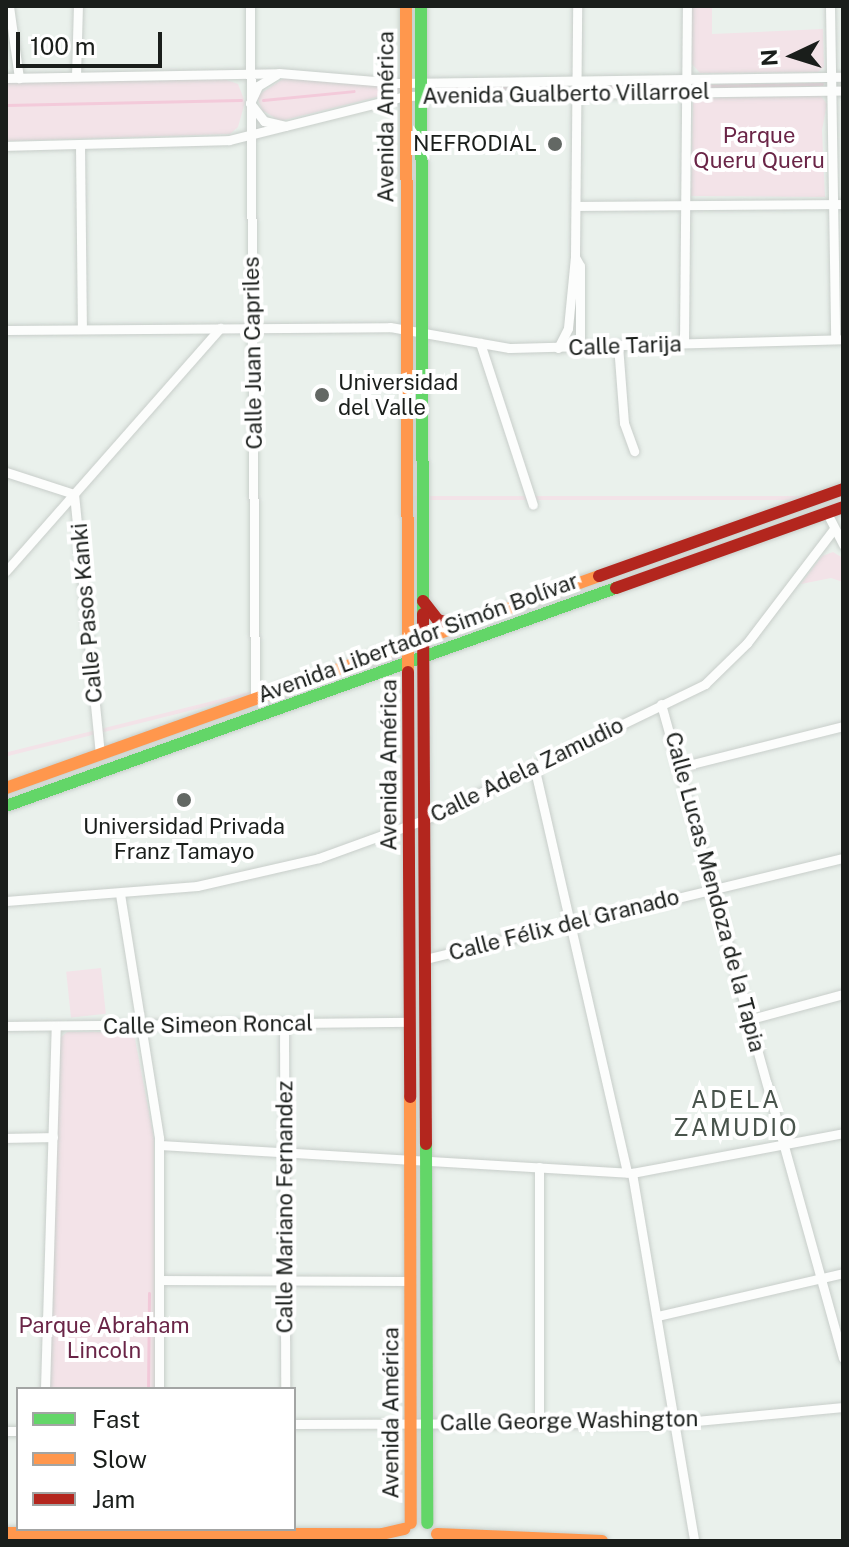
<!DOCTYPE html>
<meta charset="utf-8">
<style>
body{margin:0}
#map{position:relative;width:849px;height:1547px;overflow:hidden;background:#eaf1ec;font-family:"Public Sans",sans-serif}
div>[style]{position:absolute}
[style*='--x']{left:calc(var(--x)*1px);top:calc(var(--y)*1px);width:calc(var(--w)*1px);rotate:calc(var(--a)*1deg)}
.green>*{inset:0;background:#f3e3e8;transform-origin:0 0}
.stream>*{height:3px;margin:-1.5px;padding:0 1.5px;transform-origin:1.5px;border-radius:1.5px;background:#f3cada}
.roads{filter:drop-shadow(0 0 2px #c8ceca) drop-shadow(0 0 2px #c8ceca)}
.street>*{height:9px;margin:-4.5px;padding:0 4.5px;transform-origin:4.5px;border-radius:4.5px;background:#fcfdfc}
.fast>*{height:12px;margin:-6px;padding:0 6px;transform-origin:6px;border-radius:6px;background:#63d668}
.slow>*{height:12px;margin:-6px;padding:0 6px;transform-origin:6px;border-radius:6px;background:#ff974d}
.jam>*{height:12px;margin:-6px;padding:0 6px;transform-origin:6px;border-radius:6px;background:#b3261e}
.dots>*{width:22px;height:22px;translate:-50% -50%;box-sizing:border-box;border:4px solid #fff;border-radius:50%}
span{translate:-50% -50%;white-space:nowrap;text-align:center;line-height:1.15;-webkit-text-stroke:8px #fff;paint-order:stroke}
.street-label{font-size:22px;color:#1a1e1b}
.park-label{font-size:22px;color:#6a2547}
.poi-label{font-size:22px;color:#1a1e1b}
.right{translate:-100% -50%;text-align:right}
.left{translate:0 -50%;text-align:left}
.neighbourhood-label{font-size:24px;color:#49544c;letter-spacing:2px}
.frame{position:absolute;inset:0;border:8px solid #1a1e1b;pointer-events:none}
.legend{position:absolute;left:16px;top:1387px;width:280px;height:144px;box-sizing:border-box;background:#fff;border:2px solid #a3a5a4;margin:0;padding:10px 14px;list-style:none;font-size:24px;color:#1a1e1b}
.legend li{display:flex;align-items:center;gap:16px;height:40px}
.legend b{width:40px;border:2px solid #a3a5a4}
.north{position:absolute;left:753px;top:16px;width:80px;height:80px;-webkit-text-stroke:6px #fff;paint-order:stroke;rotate:266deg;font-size:22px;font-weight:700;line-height:32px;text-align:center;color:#1a1e1b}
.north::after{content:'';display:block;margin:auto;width:28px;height:36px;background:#1a1e1b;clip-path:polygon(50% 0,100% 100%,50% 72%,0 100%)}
.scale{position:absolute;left:16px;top:32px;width:146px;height:36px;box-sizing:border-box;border:4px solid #1a1e1b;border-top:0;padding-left:10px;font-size:24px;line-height:28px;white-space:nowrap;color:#1a1e1b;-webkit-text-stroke:6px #fff;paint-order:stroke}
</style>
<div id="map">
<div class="green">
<i style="clip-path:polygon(712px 6px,712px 34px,823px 29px,824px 67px,818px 72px,700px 73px,692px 64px,691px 7px)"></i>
<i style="clip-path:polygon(286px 77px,401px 88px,401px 91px,280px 121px,262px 110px,257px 96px)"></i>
<i style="clip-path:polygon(224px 79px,238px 84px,245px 102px,238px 127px,230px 134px,6px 141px,6px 83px)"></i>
<i style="clip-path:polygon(821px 96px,827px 104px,822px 130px,825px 197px,691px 196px,693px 98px)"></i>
<i style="left:843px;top:496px;width:4px;height:440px;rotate:90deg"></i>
<i style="clip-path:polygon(833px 552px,843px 558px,843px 582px,831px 578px,801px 584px,822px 556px)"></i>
<i style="left:401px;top:654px;width:4px;height:419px;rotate:76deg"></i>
<i style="left:101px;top:968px;width:46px;height:35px;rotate:84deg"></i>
<i style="clip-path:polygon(67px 1032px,130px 1032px,135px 1039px,154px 1139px,155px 1389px,50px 1389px,60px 1038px)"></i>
</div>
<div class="stream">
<i style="--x:694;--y:86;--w:128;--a:-0.9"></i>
<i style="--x:589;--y:87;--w:89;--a:-0.6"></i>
<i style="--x:444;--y:88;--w:122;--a:-0.5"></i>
<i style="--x:263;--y:100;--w:91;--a:-5.6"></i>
<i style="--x:6;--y:105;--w:235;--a:-1.2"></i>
<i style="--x:148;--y:1389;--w:96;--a:-89.4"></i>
</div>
<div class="roads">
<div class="street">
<i style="--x:9;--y:6;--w:73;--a:82.1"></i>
<i style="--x:250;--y:6;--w:693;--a:89.59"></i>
<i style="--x:830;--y:6;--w:333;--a:89.1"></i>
<i style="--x:276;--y:75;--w:21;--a:149"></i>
<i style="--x:258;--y:86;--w:19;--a:115"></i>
<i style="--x:250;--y:103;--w:23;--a:52"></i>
<i style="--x:264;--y:121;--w:22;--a:13"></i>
<i style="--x:76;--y:76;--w:70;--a:-88.4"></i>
<i style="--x:6;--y:78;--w:273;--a:-1"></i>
<i style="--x:279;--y:73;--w:120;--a:4.8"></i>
<i style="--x:399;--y:83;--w:444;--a:-0.8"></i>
<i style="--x:80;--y:145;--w:184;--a:89.4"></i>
<i style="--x:6;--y:146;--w:223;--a:-1.5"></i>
<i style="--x:229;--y:140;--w:182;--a:-14"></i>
<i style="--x:406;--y:96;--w:437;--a:-0.7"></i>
<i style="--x:576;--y:206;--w:267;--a:-0.4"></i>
<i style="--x:575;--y:257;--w:10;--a:61"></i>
<i style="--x:580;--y:266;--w:81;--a:90"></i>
<i style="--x:6;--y:330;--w:384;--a:-0.4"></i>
<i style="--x:390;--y:327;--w:121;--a:10"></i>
<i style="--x:509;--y:348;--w:334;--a:-1.5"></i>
<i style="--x:480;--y:343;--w:170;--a:71.9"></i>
<i style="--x:684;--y:343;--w:337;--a:-89.5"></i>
<i style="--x:618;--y:345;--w:78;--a:85.6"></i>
<i style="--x:624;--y:423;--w:30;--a:70"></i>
<i style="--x:558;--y:348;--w:22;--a:-63"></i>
<i style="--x:568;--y:328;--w:71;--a:-84.4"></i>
<i style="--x:575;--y:257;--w:251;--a:-89.5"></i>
<i style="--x:6;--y:472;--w:71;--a:17.9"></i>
<i style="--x:74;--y:494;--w:261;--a:84.3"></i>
<i style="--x:827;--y:513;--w:36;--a:63"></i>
<i style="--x:6;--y:571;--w:324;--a:-48.6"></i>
<i style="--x:661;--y:704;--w:679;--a:74.45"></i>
<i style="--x:534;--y:766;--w:417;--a:77.1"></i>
<i style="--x:680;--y:767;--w:168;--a:-14.1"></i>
<i style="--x:120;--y:894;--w:247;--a:80.9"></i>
<i style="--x:159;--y:1138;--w:251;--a:90"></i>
<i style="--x:6;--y:901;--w:192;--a:-4.5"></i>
<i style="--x:197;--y:886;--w:125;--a:-12.9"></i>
<i style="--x:319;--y:858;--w:112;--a:-19.9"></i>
<i style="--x:424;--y:820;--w:312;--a:-25.8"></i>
<i style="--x:705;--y:684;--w:59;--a:-44.3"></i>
<i style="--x:747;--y:643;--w:142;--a:-52.7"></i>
<i style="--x:425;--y:959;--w:430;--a:-13.6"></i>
<i style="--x:751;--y:1019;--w:95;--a:-15.2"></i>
<i style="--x:284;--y:1024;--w:365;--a:89.8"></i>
<i style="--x:6;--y:1026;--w:404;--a:-0.6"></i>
<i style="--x:6;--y:1138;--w:47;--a:-1.2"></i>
<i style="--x:160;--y:1145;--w:473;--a:3.4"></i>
<i style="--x:632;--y:1173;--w:215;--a:-10.7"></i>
<i style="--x:539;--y:1167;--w:254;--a:90"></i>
<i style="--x:632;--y:1173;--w:373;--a:80.4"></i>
<i style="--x:159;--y:1280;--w:251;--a:0.2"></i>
<i style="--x:657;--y:1316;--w:191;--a:-13"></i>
<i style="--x:45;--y:1389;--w:363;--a:-88.3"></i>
<i style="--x:294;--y:1424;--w:381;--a:-0.2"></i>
<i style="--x:675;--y:1423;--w:169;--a:-5.4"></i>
<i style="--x:6;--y:1431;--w:12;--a:0"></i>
</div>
<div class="fast">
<i style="--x:421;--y:6;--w:608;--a:89.81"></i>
<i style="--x:6;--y:806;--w:648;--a:-19.67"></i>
<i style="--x:426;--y:1144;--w:379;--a:89.8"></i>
</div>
<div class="slow">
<i style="--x:406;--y:6;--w:666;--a:89.83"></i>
<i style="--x:6;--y:788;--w:630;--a:-19.67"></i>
<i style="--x:410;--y:1097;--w:426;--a:89.9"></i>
<i style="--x:6;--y:1533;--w:376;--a:0.2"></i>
<i style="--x:382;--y:1534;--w:23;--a:-13"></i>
<i style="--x:437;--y:1534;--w:165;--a:2.4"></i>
</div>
<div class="jam">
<i style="--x:599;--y:576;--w:259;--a:-19.6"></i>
<i style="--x:616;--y:588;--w:241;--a:-19.6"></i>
<i style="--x:423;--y:601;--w:24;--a:52"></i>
<i style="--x:438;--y:620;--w:23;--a:15"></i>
<i style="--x:423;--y:614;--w:530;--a:89.68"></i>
<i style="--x:408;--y:672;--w:425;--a:89.7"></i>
</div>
</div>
<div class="dots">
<i style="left:555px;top:144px;background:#636864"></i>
<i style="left:322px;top:395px;background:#636864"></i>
<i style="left:184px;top:800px;background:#636864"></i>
</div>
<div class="street-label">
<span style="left:566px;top:94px;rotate:-1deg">Avenida Gualberto Villarroel</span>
<span style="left:386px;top:117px;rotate:-90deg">Avenida América</span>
<span style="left:625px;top:346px;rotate:-2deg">Calle Tarija</span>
<span style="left:253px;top:353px;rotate:-91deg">Calle Juan Capriles</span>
<span style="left:87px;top:613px;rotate:-95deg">Calle Pasos Kanki</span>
<span style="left:418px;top:638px;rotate:-20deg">Avenida Libertador Simón Bolívar</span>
<span style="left:389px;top:765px;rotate:-90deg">Avenida América</span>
<span style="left:527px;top:770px;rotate:-26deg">Calle Adela Zamudio</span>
<span style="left:715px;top:892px;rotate:75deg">Calle Lucas Mendoza de la Tapia</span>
<span style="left:564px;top:925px;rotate:-14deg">Calle Félix del Granado</span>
<span style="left:208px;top:1025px;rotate:-1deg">Calle Simeon Roncal</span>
<span style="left:285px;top:1207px;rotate:-90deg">Calle Mariano Fernandez</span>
<span style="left:391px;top:1413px;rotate:-90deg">Avenida América</span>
<span style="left:569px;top:1421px;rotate:-1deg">Calle George Washington</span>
</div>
<div class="park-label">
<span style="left:759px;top:148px">Parque<br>Queru Queru</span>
<span style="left:104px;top:1338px">Parque Abraham<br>Lincoln</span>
</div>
<div class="poi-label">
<span class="right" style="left:537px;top:144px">NEFRODIAL</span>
<span class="left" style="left:338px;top:395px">Universidad<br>del Valle</span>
<span style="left:184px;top:839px">Universidad Privada<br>Franz Tamayo</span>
</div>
<div class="neighbourhood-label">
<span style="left:736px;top:1114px">ADELA<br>ZAMUDIO</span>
</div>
<div class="frame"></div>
<ul class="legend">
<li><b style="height:10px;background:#63d668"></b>Fast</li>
<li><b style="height:10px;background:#ff974d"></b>Slow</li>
<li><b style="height:10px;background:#b3261e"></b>Jam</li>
</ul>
<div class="north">N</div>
<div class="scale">100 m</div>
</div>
